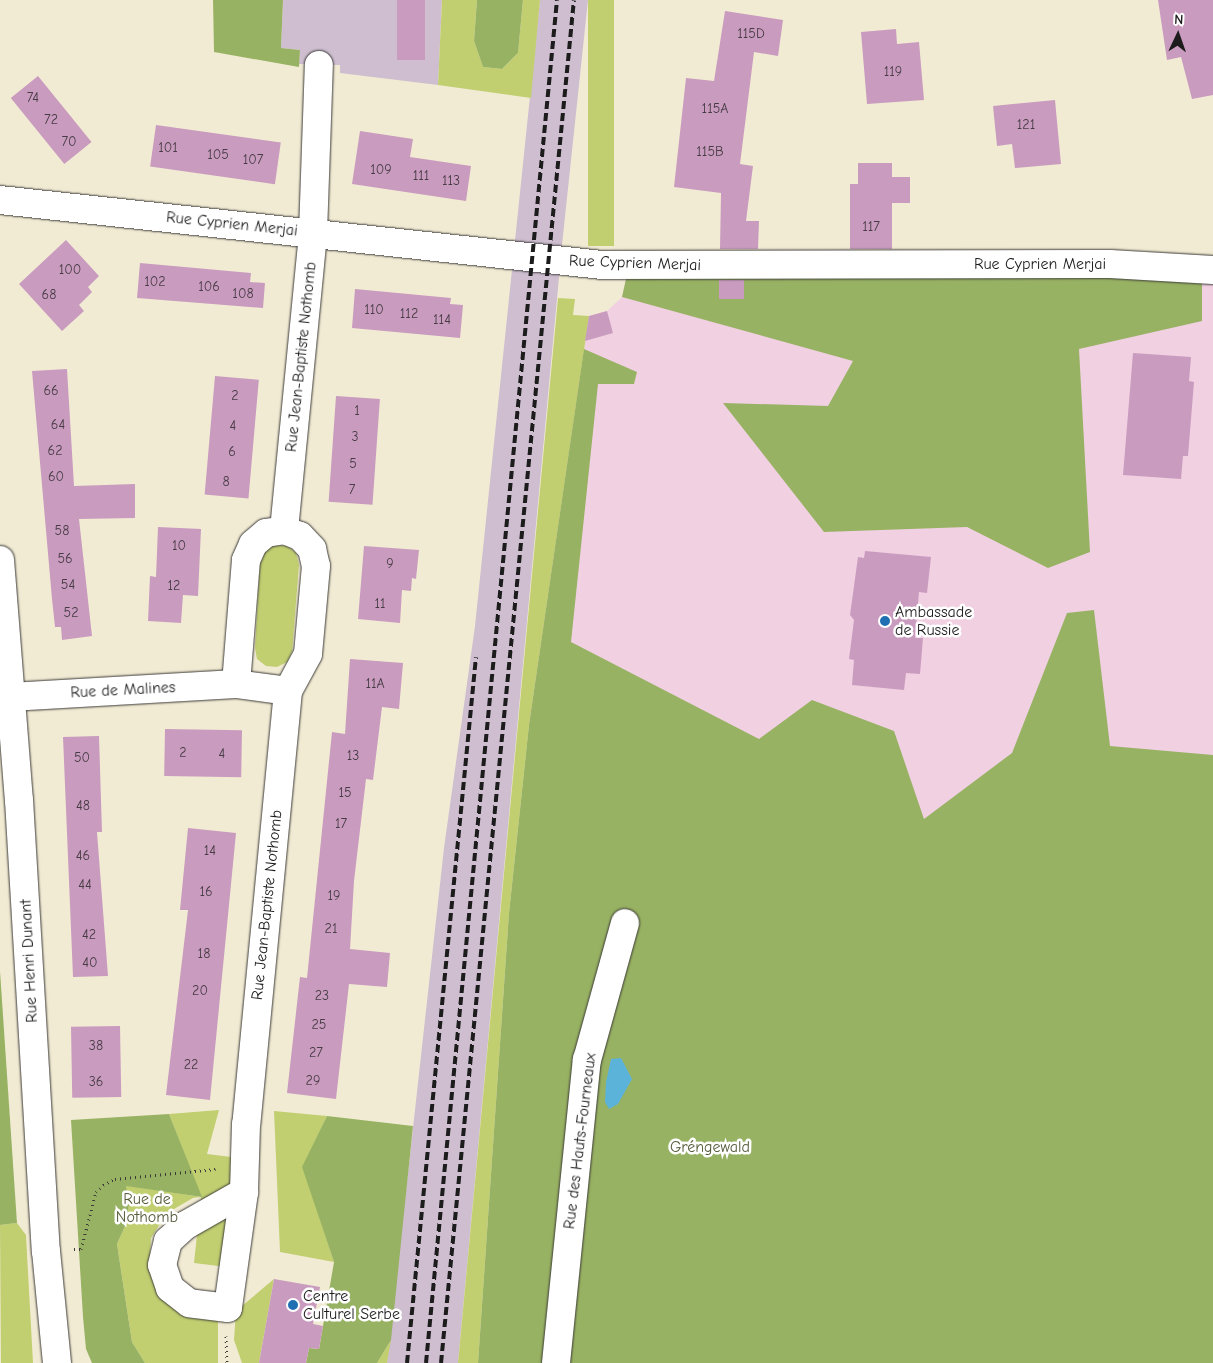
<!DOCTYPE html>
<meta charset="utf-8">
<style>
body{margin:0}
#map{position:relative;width:1213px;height:1363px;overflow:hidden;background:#f2ebd4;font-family:"Comic Neue",sans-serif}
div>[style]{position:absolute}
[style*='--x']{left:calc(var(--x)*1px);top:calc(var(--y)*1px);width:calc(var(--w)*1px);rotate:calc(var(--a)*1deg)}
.built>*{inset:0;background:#f1d0e2}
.industrial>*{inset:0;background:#cebed0}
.green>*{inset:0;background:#c1cf71;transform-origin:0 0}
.forest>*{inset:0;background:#98b263}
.water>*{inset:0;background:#5cb3d9}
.building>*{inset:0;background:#c99bbf;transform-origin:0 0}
.path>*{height:3px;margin-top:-1.5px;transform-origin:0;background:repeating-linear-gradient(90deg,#3c3b38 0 1px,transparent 0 5px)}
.roads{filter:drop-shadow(0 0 1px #3c3b38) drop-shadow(0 0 1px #3c3b38)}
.minor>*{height:28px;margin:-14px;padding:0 14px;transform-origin:14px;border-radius:14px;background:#fff}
.major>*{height:28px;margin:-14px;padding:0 14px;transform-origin:14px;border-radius:14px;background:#fff}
.rail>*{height:4px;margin-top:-2px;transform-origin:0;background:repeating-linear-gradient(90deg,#1c1c1c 0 8px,transparent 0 12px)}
.dots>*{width:14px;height:14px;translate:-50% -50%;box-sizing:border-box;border:2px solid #fff;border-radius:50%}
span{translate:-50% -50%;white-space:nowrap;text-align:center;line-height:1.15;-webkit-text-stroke:5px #fff;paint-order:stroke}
.number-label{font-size:14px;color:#473c45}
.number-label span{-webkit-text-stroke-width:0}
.street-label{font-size:16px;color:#1c1c1c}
.poi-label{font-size:16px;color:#1c1c1c}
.left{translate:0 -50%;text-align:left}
.park-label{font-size:16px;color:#565b3a}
.north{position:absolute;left:1153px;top:10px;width:50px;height:50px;-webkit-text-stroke:4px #fff;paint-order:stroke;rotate:3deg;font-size:14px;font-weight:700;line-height:20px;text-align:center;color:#1c1c1c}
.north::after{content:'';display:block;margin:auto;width:18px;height:22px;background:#1c1c1c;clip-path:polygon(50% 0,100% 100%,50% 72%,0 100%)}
</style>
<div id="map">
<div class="built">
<i style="clip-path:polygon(626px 279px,1213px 282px,1213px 975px,529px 725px,589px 316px,607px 311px,622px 297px)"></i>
</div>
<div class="industrial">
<i style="clip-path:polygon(283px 0,442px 0,438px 85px,340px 73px,340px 65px,299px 64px,300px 50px,281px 48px)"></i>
<i style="clip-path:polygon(540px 0,588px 0,562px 245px,458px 1363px,387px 1363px,444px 848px,475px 626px)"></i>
</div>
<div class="green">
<i style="clip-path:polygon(442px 0,477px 0,474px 41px,483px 67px,502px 69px,518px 53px,523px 0,540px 0,531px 98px,438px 85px)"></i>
<i style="left:588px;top:0;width:26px;height:246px"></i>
<i style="clip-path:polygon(558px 298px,575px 299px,573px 315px,589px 316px,529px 725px,509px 913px,478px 1363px,458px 1363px)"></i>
<i style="clip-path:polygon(275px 545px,287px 546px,296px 553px,299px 565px,292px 652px,287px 662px,277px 667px,266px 666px,257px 659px,255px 648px,260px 561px,265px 550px)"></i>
<i style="clip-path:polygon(219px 1110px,207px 1154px,256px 1160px,243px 1269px,194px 1263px,201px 1197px,193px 1198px,167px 1213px,151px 1238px,149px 1268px,218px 1317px,218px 1363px,145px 1363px,132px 1342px,117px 1244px,126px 1224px,129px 1205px,125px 1185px,201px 1197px,169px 1114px)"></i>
<i style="clip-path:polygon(274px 1111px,327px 1116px,303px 1167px,334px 1262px,280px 1252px)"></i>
<i style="clip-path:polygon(17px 1223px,26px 1235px,33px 1363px,1px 1363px,0 1225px)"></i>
<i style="clip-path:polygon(274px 1279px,259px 1363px,242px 1363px,234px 1340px,236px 1311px)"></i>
<i style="clip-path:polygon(391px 1340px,387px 1363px,377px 1363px)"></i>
</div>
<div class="forest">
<i style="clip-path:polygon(213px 0,283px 0,281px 48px,300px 50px,299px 67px,214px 52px)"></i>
<i style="clip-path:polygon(477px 0,523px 0,518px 53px,502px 69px,483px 67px,474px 41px)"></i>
<i style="clip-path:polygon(1109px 275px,1202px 282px,1202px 321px,1079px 349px,1090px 552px,1048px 568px,967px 527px,824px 532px,723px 403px,828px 406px,853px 361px,622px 297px,626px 279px)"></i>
<i style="clip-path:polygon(584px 349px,637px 372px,634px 384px,598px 384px,571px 642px,759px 739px,812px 700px,894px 731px,924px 819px,1012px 753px,1067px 613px,1094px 610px,1110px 746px,1213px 755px,1213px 1363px,478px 1363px,509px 913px,529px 725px)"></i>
<i style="clip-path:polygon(0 971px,17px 1223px,0 1225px)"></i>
<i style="clip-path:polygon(169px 1114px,202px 1197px,126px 1186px,129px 1205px,126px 1224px,117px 1244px,132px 1342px,145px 1363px,92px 1363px,86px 1349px,83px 1317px,71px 1120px)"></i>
<i style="clip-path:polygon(327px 1116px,413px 1126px,391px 1340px,377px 1363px,306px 1363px,309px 1348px,319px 1349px,334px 1262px,302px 1167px)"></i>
</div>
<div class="water">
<i style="clip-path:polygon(621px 1058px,632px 1079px,618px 1104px,609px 1109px,605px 1102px,606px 1082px,611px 1059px)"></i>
</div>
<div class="building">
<i style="left:397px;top:0;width:28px;height:60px"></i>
<i style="clip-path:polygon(1158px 0,1213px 0,1213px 95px,1192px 99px,1181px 57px,1167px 60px)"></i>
<i style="clip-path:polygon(725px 11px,783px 20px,778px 56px,754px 52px,740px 164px,753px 166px,746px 221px,759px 221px,758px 249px,720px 249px,721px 193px,674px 187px,686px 78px,714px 81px)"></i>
<i style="clip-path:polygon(896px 29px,897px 44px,919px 42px,924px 100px,867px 104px,861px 32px)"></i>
<i style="left:38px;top:76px;width:85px;height:35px;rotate:51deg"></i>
<i style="clip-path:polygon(1055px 100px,1061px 164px,1015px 168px,1012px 144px,997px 146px,993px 106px)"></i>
<i style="left:156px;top:125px;width:126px;height:42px;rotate:8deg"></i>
<i style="clip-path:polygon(360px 131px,413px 139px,410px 157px,471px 166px,466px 201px,352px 184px)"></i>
<i style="clip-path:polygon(858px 163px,892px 163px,892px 177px,910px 177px,910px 203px,892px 203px,892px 249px,850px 249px,850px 184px,858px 184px)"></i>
<i style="clip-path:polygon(66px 240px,99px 276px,88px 287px,92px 292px,79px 305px,84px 311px,62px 331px,19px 284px)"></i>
<i style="clip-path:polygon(140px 263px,251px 273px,250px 282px,265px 283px,263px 308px,137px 298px)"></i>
<i style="left:719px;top:280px;width:25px;height:19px"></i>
<i style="clip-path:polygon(355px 289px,451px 298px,450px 304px,463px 305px,460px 338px,352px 328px)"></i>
<i style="clip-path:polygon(607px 311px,613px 333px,585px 341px,589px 316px)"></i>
<i style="clip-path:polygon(1133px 353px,1191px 357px,1189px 381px,1194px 382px,1188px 456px,1183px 456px,1181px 479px,1123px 475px)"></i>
<i style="clip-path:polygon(67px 369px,74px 486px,135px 484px,135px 518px,79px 519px,92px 636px,62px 640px,61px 627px,55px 627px,52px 599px,32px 371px)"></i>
<i style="left:215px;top:376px;width:44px;height:119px;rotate:5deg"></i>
<i style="left:336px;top:396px;width:44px;height:106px;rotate:4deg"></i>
<i style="clip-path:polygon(158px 527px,201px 529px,198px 596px,183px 595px,181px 623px,148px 621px,150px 576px,156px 577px)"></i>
<i style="clip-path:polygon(364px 546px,419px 550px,416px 579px,412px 578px,411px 591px,402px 590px,400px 623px,358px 619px)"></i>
<i style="clip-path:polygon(865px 551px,931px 557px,927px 593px,919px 592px,915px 638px,923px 638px,920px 674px,906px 673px,904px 690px,852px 685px,854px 660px,849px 659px,854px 620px,850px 615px,858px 557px,864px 558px)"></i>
<i style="clip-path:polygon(350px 659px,403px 663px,399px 709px,382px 707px,373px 780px,366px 779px,354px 881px,350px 949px,390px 953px,387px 987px,349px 984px,336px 1099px,287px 1093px,300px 977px,307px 978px,332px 732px,345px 734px)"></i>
<i style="left:165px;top:729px;width:77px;height:47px;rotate:1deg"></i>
<i style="clip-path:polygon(99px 736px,102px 832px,97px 832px,108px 976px,73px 977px,63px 737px)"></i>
<i style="clip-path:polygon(188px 828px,236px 833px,210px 1100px,166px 1095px,188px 910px,180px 910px)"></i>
<i style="left:120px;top:1026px;width:71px;height:49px;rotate:89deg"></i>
<i style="clip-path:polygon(274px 1279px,320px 1287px,313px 1324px,323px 1326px,319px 1349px,309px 1348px,306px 1363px,259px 1363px)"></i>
</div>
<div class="path">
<i style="--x:74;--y:1249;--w:7;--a:0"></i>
<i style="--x:81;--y:1249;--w:59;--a:-75.3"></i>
<i style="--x:96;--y:1192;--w:10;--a:-45"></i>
<i style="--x:103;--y:1185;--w:13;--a:-27"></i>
<i style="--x:115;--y:1179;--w:101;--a:-5.7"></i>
<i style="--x:226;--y:1336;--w:27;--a:88"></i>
</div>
<div class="roads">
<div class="minor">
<i style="--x:0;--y:200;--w:605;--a:6.16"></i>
<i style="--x:602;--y:265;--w:508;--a:-0.11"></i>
<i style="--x:1110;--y:264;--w:103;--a:3.3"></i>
<i style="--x:284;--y:530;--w:298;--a:-84.4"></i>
<i style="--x:313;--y:233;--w:168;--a:-88"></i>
<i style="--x:236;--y:684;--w:124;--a:-85.4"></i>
<i style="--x:246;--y:560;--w:17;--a:-66"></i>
<i style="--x:253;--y:544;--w:17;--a:-40"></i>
<i style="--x:266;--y:533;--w:18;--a:-9"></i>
<i style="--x:284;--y:530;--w:17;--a:21"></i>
<i style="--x:300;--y:536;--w:18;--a:47"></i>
<i style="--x:312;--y:549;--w:17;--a:77"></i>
<i style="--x:316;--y:566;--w:88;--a:95.2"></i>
<i style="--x:308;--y:654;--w:42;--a:118.4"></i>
<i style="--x:288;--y:691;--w:435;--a:95.5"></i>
<i style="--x:246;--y:1124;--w:68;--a:91.7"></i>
<i style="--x:244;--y:1192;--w:117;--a:97.9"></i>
<i style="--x:228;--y:1308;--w:39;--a:-173"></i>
<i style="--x:189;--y:1303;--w:24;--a:-142"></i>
<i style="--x:170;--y:1288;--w:24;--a:-109"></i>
<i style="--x:162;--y:1265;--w:25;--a:-76"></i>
<i style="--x:168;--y:1241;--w:24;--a:-42"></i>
<i style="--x:186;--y:1225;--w:67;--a:-29.6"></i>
<i style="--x:10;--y:697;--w:226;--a:-3.3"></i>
<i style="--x:236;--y:684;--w:52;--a:7.7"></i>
<i style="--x:556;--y:1363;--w:305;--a:-84.2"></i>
<i style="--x:587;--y:1060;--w:142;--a:-74.5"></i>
</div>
<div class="major">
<i style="--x:0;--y:560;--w:241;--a:85.5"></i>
<i style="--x:19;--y:800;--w:452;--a:86.6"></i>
<i style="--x:46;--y:1251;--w:113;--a:84.4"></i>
</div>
</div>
<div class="rail">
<i style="--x:407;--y:1363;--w:709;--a:-84.42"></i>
<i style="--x:426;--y:1363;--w:1369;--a:-84.51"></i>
<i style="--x:441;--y:1363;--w:1369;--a:-84.43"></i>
</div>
<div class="dots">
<i style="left:885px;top:621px;background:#1f6fb2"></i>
<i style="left:293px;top:1305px;background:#1f6fb2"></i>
</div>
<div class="number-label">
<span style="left:751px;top:34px">115D</span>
<span style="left:893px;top:72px">119</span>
<span style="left:33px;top:98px">74</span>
<span style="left:715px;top:109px">115A</span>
<span style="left:51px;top:120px">72</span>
<span style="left:1026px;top:125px">121</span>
<span style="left:69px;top:142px">70</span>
<span style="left:168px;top:148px">101</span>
<span style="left:710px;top:152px">115B</span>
<span style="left:218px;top:155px">105</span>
<span style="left:253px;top:160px">107</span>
<span style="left:381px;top:170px">109</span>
<span style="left:421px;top:176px">111</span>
<span style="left:451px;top:181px">113</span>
<span style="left:871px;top:227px">117</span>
<span style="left:70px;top:270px">100</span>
<span style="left:155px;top:282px">102</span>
<span style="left:209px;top:287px">106</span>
<span style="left:243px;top:294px">108</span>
<span style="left:49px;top:295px">68</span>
<span style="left:374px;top:310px">110</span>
<span style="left:409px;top:314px">112</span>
<span style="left:442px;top:320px">114</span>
<span style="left:51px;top:391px">66</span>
<span style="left:235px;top:396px">2</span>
<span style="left:357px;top:411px">1</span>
<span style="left:58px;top:425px">64</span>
<span style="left:233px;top:426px">4</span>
<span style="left:355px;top:437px">3</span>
<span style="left:55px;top:451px">62</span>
<span style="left:232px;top:452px">6</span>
<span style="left:353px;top:464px">5</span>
<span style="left:56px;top:477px">60</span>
<span style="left:226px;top:482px">8</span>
<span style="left:352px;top:490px">7</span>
<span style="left:62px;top:531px">58</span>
<span style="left:179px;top:546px">10</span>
<span style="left:65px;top:559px">56</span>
<span style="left:390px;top:564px">9</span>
<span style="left:68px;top:585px">54</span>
<span style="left:174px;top:586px">12</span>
<span style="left:380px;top:604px">11</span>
<span style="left:71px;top:613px">52</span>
<span style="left:375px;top:684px">11A</span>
<span style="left:183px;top:753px">2</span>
<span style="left:222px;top:754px">4</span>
<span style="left:353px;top:756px">13</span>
<span style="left:82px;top:758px">50</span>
<span style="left:345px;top:793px">15</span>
<span style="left:83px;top:806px">48</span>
<span style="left:341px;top:824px">17</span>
<span style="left:210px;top:851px">14</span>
<span style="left:83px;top:856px">46</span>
<span style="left:85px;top:885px">44</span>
<span style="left:206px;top:892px">16</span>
<span style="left:334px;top:896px">19</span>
<span style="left:331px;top:929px">21</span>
<span style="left:89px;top:935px">42</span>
<span style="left:204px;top:954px">18</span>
<span style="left:90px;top:963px">40</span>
<span style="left:200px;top:991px">20</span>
<span style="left:322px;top:996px">23</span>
<span style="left:319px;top:1025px">25</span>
<span style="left:96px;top:1046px">38</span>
<span style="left:316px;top:1053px">27</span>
<span style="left:191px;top:1065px">22</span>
<span style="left:313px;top:1081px">29</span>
<span style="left:96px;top:1082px">36</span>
</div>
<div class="street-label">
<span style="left:232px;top:224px;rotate:6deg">Rue Cyprien Merjai</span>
<span style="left:635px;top:263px;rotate:2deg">Rue Cyprien Merjai</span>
<span style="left:1040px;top:264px">Rue Cyprien Merjai</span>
<span style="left:301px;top:357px;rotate:-84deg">Rue Jean-Baptiste Nothomb</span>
<span style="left:123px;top:690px;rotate:-3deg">Rue de Malines</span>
<span style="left:267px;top:905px;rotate:-84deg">Rue Jean-Baptiste Nothomb</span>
<span style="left:29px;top:961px;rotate:-93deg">Rue Henri Dunant</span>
<span style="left:580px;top:1141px;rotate:-83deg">Rue des Hauts-Fourneaux</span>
</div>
<div class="poi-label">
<span class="left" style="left:895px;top:621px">Ambassade<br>de Russie</span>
<span class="left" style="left:303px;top:1305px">Centre<br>Culturel Serbe</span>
</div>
<div class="park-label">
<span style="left:710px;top:1147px">Gréngewald</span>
<span style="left:147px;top:1208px">Rue de<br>Nothomb</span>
</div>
<div class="north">N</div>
</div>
